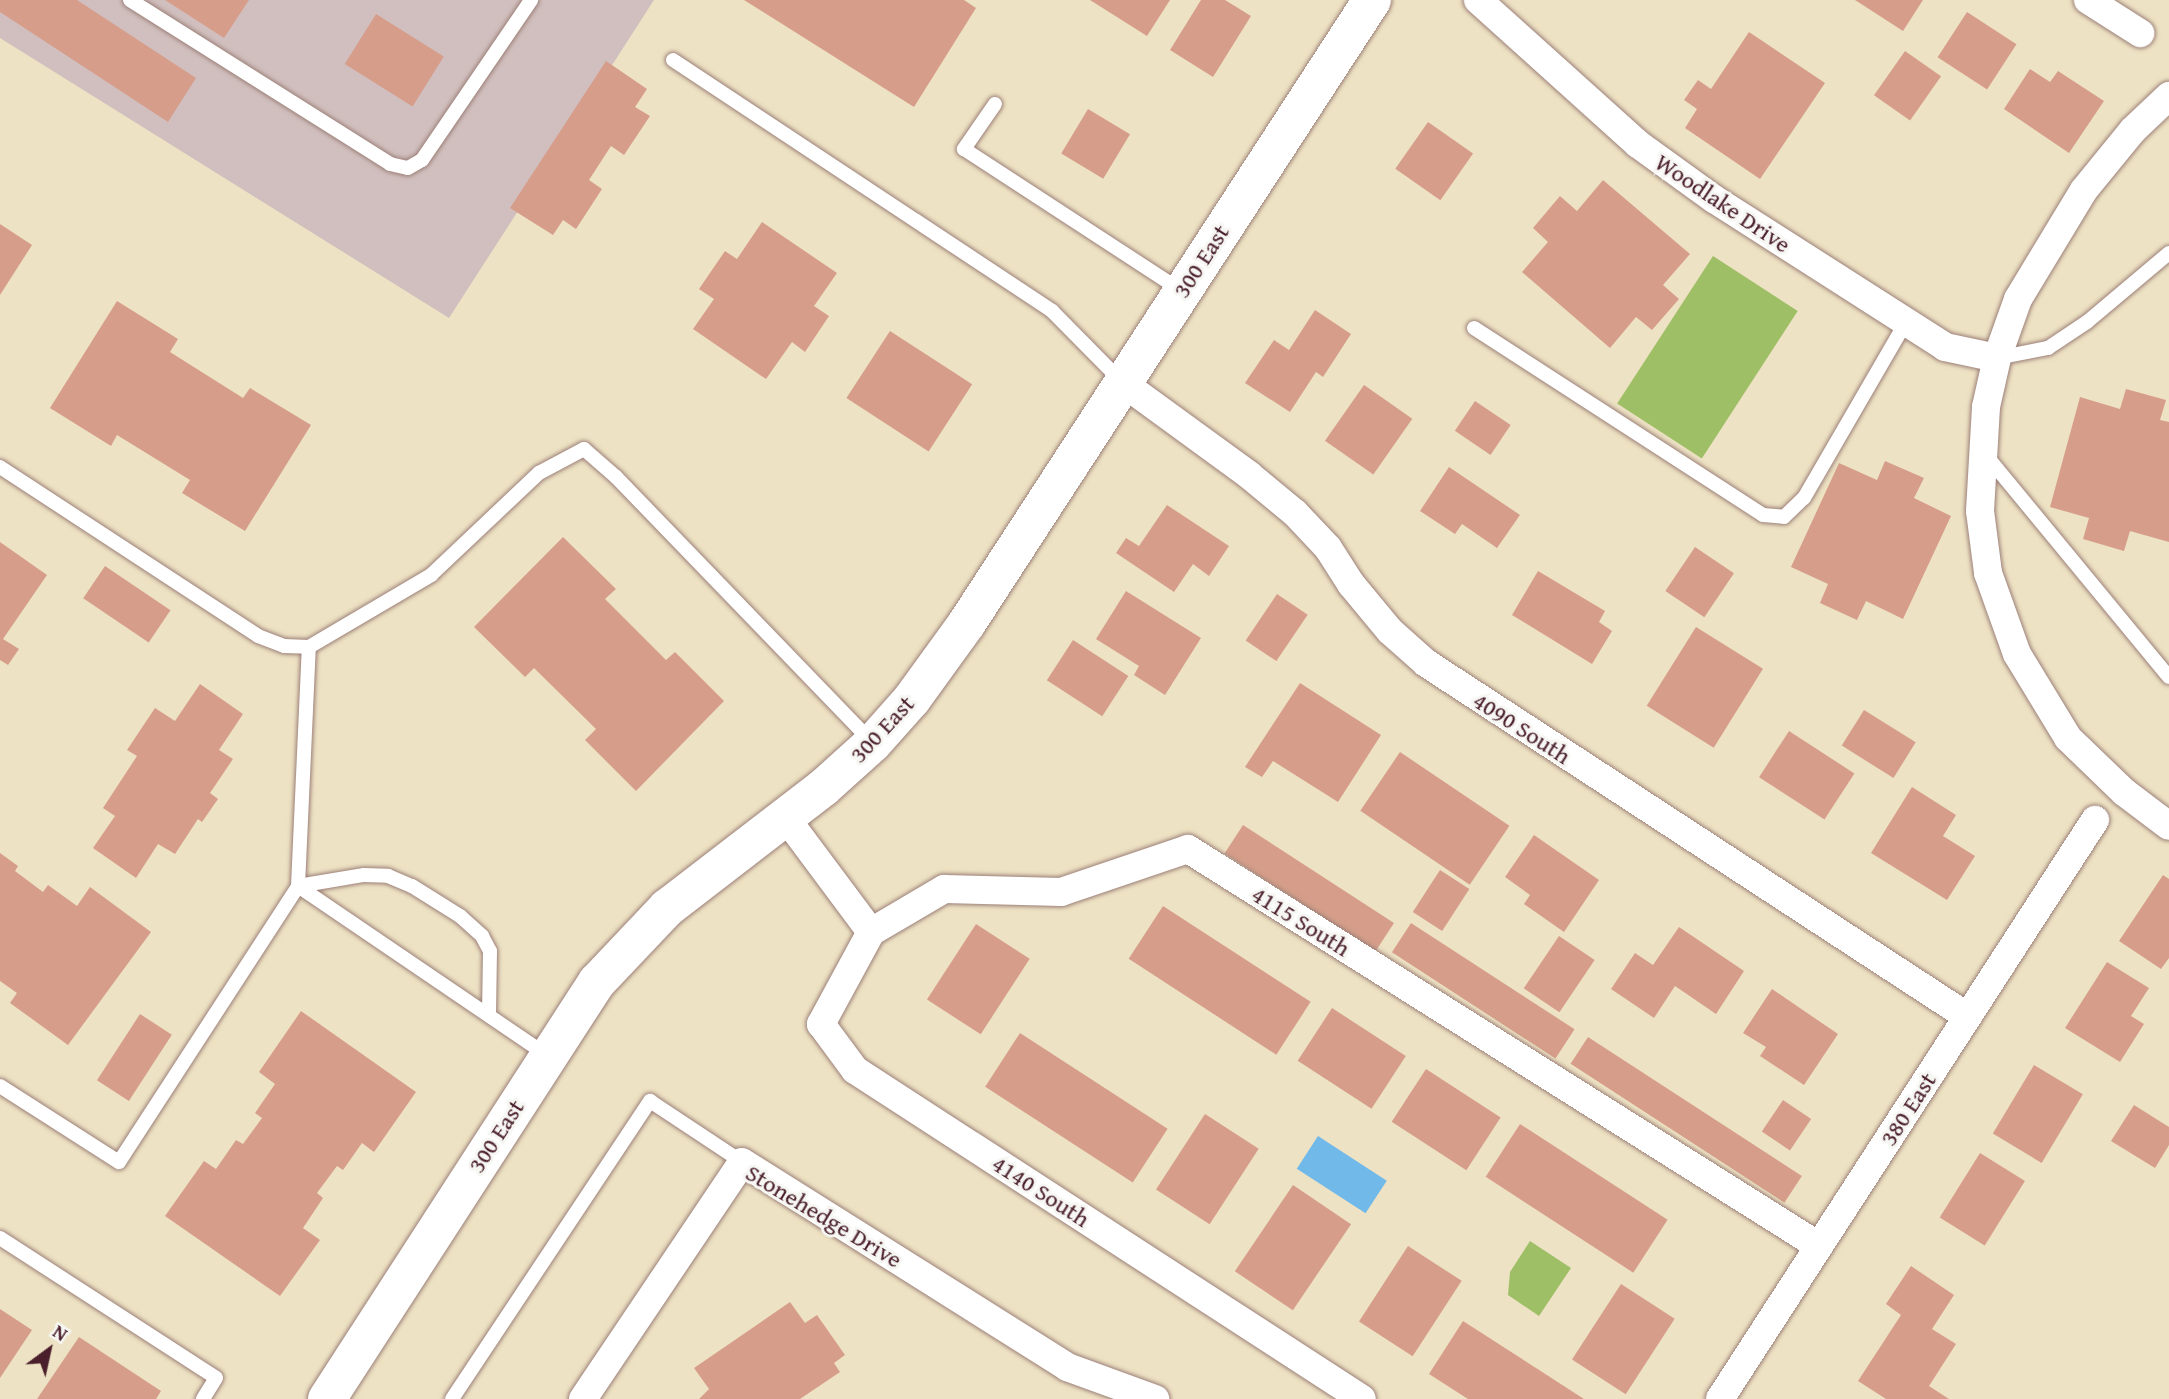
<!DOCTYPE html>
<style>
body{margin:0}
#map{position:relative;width:2169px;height:1399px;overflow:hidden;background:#eee2c4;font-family:"Gentium Book Plus",serif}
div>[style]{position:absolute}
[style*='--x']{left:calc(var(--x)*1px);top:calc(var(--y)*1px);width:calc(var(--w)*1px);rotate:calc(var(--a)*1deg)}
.industrial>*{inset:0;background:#d1bfbf}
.green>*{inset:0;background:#9fbf67;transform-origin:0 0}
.water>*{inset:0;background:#71b9e9;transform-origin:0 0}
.building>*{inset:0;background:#d69e8a;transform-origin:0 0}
.roads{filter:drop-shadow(0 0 2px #9c8078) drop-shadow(0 0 2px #9c8078)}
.lane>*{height:14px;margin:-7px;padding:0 7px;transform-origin:7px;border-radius:7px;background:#fff}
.street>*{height:28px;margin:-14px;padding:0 14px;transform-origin:14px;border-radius:14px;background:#fff}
.secondary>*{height:38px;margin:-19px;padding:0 19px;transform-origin:19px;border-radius:19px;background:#fff}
span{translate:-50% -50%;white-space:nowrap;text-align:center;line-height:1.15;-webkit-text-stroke:6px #f6f6f2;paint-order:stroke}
.street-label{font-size:24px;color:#4a1f2b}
.north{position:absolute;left:14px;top:1315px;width:70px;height:70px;-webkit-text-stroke:5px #f6f6f2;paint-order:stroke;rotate:33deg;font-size:19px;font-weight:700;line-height:28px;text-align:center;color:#4a1f2b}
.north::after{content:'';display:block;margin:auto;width:24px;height:32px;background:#4a1f2b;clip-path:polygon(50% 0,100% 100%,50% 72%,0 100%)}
</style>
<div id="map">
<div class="industrial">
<i style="clip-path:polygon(0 0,654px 0,449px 318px,0 38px)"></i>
</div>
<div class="green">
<i style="left:1713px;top:256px;width:101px;height:176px;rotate:33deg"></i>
<i style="clip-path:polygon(1530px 1241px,1571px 1268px,1539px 1316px,1508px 1295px,1510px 1272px)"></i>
</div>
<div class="water">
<i style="left:1318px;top:1136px;width:82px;height:39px;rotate:33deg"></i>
</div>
<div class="building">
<i style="clip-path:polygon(0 0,77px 0,196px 78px,168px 122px,0 12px)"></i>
<i style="clip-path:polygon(165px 0,249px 0,224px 38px)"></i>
<i style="clip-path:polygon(744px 0,964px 0,976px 8px,914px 107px)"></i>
<i style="clip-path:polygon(1090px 0,1170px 0,1147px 36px)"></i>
<i style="clip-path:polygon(1201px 0,1225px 0,1251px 16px,1213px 77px,1170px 50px)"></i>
<i style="clip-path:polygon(1855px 0,1923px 0,1903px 31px)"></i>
<i style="left:1967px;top:12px;width:59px;height:54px;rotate:33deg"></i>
<i style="left:376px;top:14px;width:80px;height:59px;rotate:32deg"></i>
<i style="clip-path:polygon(1749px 32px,1825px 83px,1760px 179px,1685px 128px,1697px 109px,1684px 100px,1698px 80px,1711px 89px)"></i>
<i style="left:1905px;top:51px;width:44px;height:54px;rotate:35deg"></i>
<i style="clip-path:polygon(606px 61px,647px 89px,635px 107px,650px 116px,624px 155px,611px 146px,589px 180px,602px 189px,576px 229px,563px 220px,553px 235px,510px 208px)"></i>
<i style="clip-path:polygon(2030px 69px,2050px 82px,2058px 71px,2104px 101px,2069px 153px,2004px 109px)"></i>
<i style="left:1088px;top:109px;width:49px;height:52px;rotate:31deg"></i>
<i style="left:1428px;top:122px;width:55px;height:57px;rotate:35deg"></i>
<i style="clip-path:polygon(1603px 180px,1690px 254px,1663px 285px,1679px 299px,1652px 330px,1636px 317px,1610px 348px,1522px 272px,1548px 242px,1533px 228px,1560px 196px,1577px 211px)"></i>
<i style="clip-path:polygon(762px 222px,837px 273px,814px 306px,829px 316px,805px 352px,792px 342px,766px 379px,693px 329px,714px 299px,699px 289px,725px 251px,737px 259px)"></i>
<i style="clip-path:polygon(0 224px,32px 245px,0 295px)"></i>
<i style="clip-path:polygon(117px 301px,178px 339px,170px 352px,243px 398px,250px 388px,311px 425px,245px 531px,182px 493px,190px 480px,117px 435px,111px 446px,50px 408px)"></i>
<i style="clip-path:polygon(1315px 310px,1351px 334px,1323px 377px,1316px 372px,1290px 412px,1245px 383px,1274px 340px,1289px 350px)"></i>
<i style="left:890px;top:331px;width:98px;height:80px;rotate:33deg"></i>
<i style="left:1364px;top:385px;width:59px;height:68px;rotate:35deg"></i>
<i style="clip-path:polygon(2126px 389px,2166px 400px,2160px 420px,2169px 422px,2169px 542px,2130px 531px,2124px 551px,2083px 539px,2089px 518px,2050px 507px,2080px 397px,2120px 409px)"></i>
<i style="left:1475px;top:401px;width:43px;height:36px;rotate:34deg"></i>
<i style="clip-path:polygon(1885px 461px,1924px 478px,1914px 498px,1951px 516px,1903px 619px,1866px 601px,1857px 620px,1820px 603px,1828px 584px,1791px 567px,1839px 463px,1877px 480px)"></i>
<i style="clip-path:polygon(1449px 467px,1520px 515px,1497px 548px,1462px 524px,1455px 534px,1420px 511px)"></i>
<i style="clip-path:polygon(1167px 505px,1229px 546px,1209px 576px,1193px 564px,1174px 592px,1116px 553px,1126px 538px,1139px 546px)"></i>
<i style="clip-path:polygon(563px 537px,616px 589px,605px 599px,666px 660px,675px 652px,724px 701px,636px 791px,585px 740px,596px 729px,534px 668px,525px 677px,474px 627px)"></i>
<i style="clip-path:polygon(0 542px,47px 575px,3px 639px,19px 649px,8px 665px,0 660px)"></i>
<i style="left:1695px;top:547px;width:47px;height:53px;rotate:34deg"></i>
<i style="left:105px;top:566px;width:79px;height:39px;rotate:34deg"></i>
<i style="clip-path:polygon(1538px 571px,1605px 611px,1599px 622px,1612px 631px,1592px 664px,1512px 615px)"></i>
<i style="clip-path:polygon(1126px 591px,1201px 638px,1165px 695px,1134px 675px,1139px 666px,1096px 639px)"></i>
<i style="left:1277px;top:594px;width:37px;height:56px;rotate:34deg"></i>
<i style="left:1696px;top:627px;width:79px;height:93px;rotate:32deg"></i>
<i style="left:1073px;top:640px;width:66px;height:48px;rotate:33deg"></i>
<i style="clip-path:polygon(1300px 683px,1381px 735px,1338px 802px,1273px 761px,1262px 777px,1245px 767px)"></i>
<i style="clip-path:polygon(200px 684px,243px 714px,219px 750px,233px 759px,210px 793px,218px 799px,202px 822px,198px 819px,175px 854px,158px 844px,136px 878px,93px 848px,115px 816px,103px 808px,137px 756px,127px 750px,155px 708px,175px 721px)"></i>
<i style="left:1864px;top:710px;width:61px;height:42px;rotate:32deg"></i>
<i style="left:1789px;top:731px;width:78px;height:55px;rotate:33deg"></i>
<i style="left:1400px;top:752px;width:132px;height:71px;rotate:34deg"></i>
<i style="clip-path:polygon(1912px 787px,1956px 815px,1943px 836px,1975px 856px,1947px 900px,1871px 853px)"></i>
<i style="left:1243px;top:825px;width:180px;height:34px;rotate:33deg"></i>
<i style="clip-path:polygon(1534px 835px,1599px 880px,1564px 932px,1524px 904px,1530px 895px,1505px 877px)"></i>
<i style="clip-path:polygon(0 853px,18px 866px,15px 871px,43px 892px,48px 885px,77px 906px,90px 887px,151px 932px,68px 1045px,10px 1003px,17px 993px,0 981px)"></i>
<i style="left:1440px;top:870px;width:35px;height:50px;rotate:33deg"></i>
<i style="clip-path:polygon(2163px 875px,2169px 879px,2169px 958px,2161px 969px,2119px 941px)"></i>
<i style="left:1163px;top:906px;width:176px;height:63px;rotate:33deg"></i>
<i style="left:1411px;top:923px;width:195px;height:35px;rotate:33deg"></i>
<i style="left:976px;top:924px;width:64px;height:90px;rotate:33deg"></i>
<i style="clip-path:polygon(1679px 927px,1744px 971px,1716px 1014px,1675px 986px,1654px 1018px,1611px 989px,1635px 953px,1653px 965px)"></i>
<i style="left:1559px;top:936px;width:43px;height:63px;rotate:34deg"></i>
<i style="clip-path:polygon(2107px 962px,2149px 988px,2131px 1016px,2144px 1024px,2120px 1062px,2065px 1028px)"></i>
<i style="clip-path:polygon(1772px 989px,1838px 1034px,1804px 1085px,1760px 1056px,1766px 1047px,1743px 1033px)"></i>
<i style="left:1332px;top:1008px;width:88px;height:63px;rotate:33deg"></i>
<i style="clip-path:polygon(301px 1011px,416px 1092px,374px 1152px,362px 1143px,343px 1170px,337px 1166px,317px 1193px,323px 1198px,303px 1228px,320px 1240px,280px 1296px,165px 1216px,204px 1161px,216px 1169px,236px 1140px,243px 1144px,262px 1118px,255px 1113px,275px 1084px,259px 1072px)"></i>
<i style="left:140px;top:1014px;width:38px;height:79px;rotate:33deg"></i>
<i style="left:1020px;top:1033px;width:176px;height:64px;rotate:33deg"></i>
<i style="left:1588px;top:1037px;width:255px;height:32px;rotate:33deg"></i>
<i style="left:2034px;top:1065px;width:57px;height:80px;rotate:31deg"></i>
<i style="left:1426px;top:1069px;width:89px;height:63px;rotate:33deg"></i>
<i style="left:1783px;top:1100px;width:34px;height:38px;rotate:34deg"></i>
<i style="clip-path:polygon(2134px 1105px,2169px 1127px,2169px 1145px,2155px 1168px,2111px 1141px)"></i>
<i style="left:1205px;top:1114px;width:64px;height:90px;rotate:33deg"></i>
<i style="left:1520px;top:1124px;width:176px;height:63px;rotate:33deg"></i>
<i style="left:1980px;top:1153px;width:53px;height:76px;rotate:32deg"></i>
<i style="left:1293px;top:1185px;width:70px;height:104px;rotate:34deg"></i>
<i style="left:1408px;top:1246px;width:64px;height:90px;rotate:33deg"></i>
<i style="clip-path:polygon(1911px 1266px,1954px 1295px,1932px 1329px,1956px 1344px,1929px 1386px,1949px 1399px,1886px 1399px,1858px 1381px,1901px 1315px,1886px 1304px)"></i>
<i style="left:1621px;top:1284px;width:64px;height:90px;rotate:33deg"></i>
<i style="clip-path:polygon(790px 1302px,805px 1323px,817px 1315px,845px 1355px,834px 1363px,840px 1372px,800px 1399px,699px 1399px,709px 1389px,694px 1368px)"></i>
<i style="clip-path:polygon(0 1309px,32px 1330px,0 1378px)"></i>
<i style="clip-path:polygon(1463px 1321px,1584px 1399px,1468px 1399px,1429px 1374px)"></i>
<i style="clip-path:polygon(79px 1337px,161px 1391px,156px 1399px,37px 1399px)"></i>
</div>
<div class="roads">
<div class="lane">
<i style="--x:130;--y:0;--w:307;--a:32.2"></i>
<i style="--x:390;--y:164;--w:18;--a:13"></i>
<i style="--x:408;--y:168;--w:16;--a:-30"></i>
<i style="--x:422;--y:160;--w:194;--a:-55.7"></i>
<i style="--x:673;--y:60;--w:455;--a:33.5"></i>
<i style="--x:1052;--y:311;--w:100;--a:45.4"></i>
<i style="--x:995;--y:104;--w:55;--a:124.6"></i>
<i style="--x:964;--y:149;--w:258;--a:33.1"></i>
<i style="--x:1474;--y:328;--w:344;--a:32.9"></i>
<i style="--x:1763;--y:515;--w:21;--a:5"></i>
<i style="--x:1784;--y:517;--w:28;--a:-44"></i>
<i style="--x:1804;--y:498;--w:201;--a:-59.9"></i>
<i style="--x:1997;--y:358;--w:52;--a:-11.1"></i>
<i style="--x:2048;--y:348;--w:47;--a:-33.7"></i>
<i style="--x:2087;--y:322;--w:107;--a:-40.1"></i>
<i style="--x:1985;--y:454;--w:289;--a:50.5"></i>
<i style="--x:0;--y:467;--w:308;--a:33.2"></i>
<i style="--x:258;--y:636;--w:28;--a:21"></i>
<i style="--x:284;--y:646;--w:25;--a:2"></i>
<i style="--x:309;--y:647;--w:142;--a:-30.5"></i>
<i style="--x:431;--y:575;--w:149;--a:-43.4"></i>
<i style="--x:539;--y:473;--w:51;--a:-28.1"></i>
<i style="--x:584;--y:449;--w:43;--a:41.2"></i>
<i style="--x:616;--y:477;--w:368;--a:46"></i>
<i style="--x:298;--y:886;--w:302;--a:34.2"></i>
<i style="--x:298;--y:886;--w:67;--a:-9.5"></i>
<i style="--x:364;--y:875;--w:24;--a:2"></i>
<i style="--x:388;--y:876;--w:26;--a:23"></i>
<i style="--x:412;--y:886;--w:57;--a:32"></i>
<i style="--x:460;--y:916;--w:30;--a:42"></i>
<i style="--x:482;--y:936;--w:17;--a:62"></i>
<i style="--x:490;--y:951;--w:63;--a:90.9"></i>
<i style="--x:0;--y:1086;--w:141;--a:32.6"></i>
<i style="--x:119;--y:1162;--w:329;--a:-57"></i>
<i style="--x:298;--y:886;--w:239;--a:-87.4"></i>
<i style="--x:0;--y:1238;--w:257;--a:32.9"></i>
<i style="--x:216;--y:1378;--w:25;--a:122"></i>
<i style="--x:452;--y:1399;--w:358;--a:-56.4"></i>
<i style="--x:650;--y:1101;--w:110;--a:33.5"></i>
</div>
<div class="street">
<i style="--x:1478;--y:0;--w:215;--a:42"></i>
<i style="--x:1638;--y:144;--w:94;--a:35.9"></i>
<i style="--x:1714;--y:199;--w:274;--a:32.6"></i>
<i style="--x:1945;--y:347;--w:53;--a:11.9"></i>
<i style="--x:1997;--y:358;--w:50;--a:102.7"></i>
<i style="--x:1986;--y:407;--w:104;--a:93.3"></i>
<i style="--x:1980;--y:511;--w:63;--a:82.6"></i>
<i style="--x:1988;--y:573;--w:86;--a:70.3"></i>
<i style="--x:2017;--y:654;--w:98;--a:58.7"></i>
<i style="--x:2068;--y:738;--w:78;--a:44"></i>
<i style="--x:2124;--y:792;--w:56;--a:37.1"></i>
<i style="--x:2088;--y:0;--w:62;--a:32.4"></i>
<i style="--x:1997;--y:358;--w:63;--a:-70.4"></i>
<i style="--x:2018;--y:299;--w:127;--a:-58.8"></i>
<i style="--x:2084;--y:190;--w:77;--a:-50.8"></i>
<i style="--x:2133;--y:130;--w:50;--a:-43.4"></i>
<i style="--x:1123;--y:383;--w:156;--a:36.1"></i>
<i style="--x:1249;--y:475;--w:60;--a:39.6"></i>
<i style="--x:1295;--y:513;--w:48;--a:46.7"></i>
<i style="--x:1328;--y:548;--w:43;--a:57.4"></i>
<i style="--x:1351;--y:584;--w:61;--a:50.3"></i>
<i style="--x:1390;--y:631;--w:48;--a:41.6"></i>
<i style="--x:1426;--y:663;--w:647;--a:33.15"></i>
<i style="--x:786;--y:818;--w:142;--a:53.3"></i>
<i style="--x:871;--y:932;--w:85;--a:-30.5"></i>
<i style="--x:944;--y:889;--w:117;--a:1.5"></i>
<i style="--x:1061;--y:892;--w:134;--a:-18.7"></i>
<i style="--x:1188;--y:849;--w:745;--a:32.18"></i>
<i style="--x:871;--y:932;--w:105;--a:118.5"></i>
<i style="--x:821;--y:1024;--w:57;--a:53.5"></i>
<i style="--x:855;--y:1070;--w:604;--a:32.98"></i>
<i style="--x:583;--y:1399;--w:285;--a:-56.1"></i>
<i style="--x:742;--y:1162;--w:384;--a:32.2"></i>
<i style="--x:1067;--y:1367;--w:94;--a:20"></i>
<i style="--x:1720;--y:1399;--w:690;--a:-57.07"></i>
</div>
<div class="secondary">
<i style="--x:327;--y:1399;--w:497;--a:-57.1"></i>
<i style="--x:597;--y:982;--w:102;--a:-46.6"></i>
<i style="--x:667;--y:908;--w:197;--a:-37.6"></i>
<i style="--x:823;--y:788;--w:67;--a:-42"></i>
<i style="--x:873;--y:743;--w:59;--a:-48.4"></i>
<i style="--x:912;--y:699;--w:94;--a:-54.1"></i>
<i style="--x:967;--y:623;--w:743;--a:-56.97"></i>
</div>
</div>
<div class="street-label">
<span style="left:1723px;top:203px;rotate:34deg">Woodlake Drive</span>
<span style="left:1201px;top:261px;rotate:-57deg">300 East</span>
<span style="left:1522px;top:728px;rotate:33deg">4090 South</span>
<span style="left:882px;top:729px;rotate:-47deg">300 East</span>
<span style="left:1301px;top:921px;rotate:32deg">4115 South</span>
<span style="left:1908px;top:1109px;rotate:-57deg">380 East</span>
<span style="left:496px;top:1136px;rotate:-57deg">300 East</span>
<span style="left:1041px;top:1191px;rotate:33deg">4140 South</span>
<span style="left:824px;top:1216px;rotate:31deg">Stonehedge Drive</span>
</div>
<div class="north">N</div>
</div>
